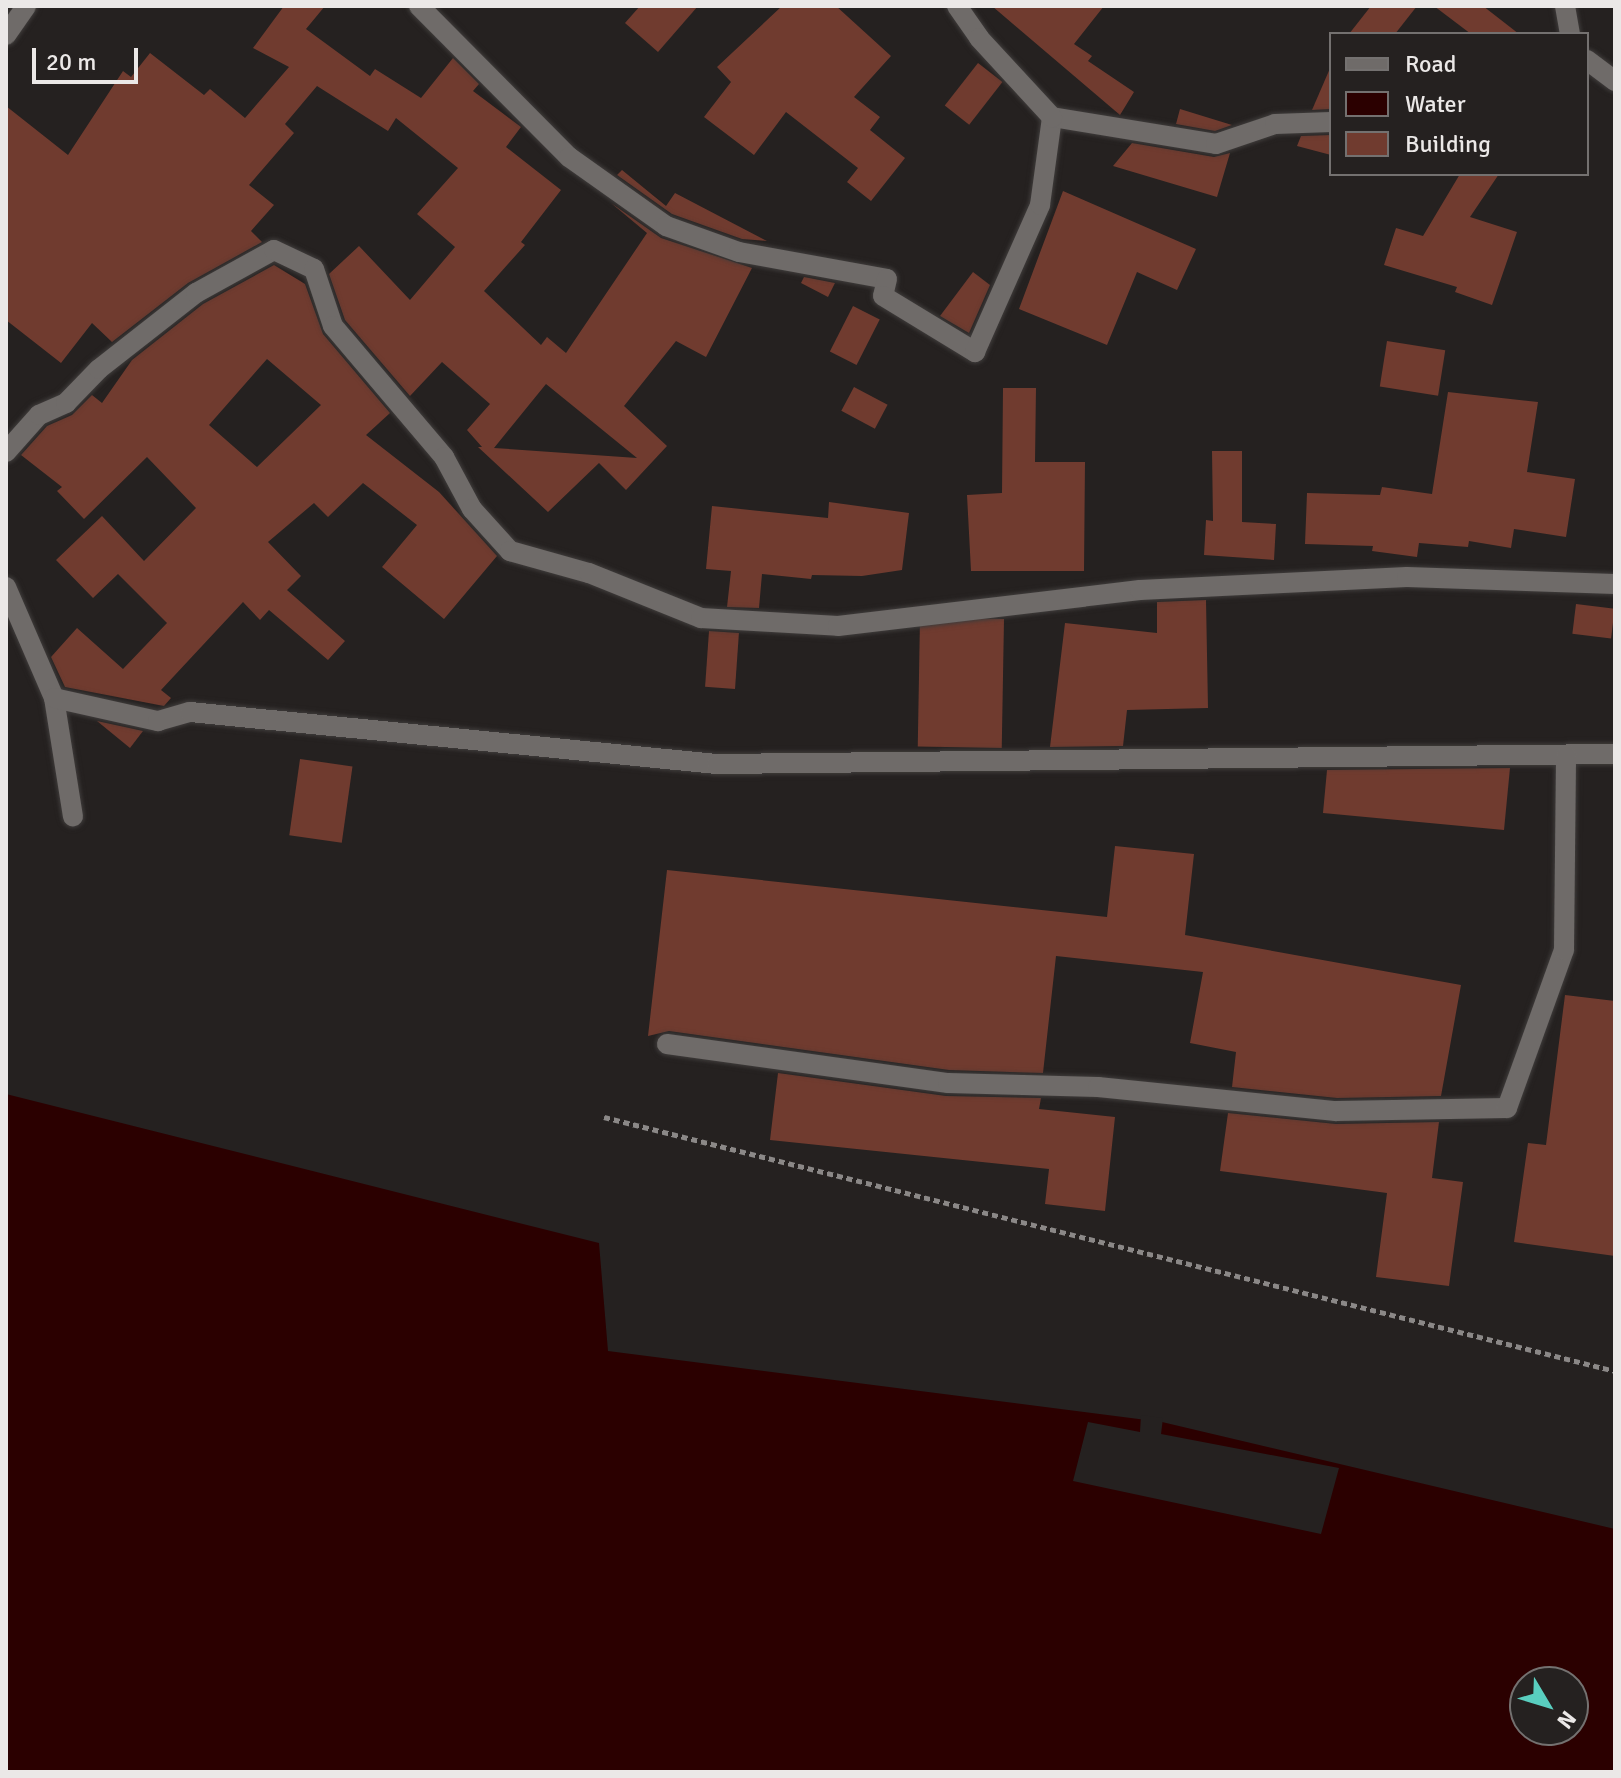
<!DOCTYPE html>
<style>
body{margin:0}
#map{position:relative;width:1621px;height:1778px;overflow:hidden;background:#252120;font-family:Signika,sans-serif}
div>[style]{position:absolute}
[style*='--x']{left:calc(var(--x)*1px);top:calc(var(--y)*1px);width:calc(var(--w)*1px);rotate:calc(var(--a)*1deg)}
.water>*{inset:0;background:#2b0000}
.pier>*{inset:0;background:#252120}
.building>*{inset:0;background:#703b2f;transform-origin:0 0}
.path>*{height:5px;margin-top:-2.5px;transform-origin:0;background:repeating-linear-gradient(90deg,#8b8887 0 6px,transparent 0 10px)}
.roads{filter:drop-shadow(0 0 2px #3f3c3b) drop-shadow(0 0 2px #3f3c3b)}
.minor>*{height:20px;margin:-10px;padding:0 10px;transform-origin:10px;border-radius:10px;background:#6f6b69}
span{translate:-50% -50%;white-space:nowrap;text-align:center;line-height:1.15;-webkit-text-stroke:6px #252120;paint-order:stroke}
.frame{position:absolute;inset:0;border:8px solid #ebe8e7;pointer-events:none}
.legend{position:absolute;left:1329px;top:32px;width:260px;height:144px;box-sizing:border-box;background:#252120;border:2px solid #747170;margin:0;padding:10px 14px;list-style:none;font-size:24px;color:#ebe8e7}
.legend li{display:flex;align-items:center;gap:16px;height:40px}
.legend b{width:40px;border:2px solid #747170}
.north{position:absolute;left:1509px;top:1666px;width:80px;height:80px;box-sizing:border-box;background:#252120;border:2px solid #747170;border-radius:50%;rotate:128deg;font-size:22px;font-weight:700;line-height:32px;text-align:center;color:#ebe8e7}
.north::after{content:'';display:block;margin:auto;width:28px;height:36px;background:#59cebf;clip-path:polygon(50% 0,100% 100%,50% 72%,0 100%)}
.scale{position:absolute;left:32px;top:48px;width:106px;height:36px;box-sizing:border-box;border:4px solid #ebe8e7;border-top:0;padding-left:10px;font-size:24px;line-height:28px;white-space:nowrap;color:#ebe8e7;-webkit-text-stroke:6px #252120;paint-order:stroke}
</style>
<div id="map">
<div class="water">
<i style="clip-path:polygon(evenodd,6px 1094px,599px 1243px,608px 1351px,1162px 1422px,1615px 1529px,1615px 1772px,6px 1772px,6px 1094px,1525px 1682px,1573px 1682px,1573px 1730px,1525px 1730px,1525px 1682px)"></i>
</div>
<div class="pier">
<i style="clip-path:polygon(1141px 1415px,1163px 1418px,1161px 1434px,1339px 1468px,1321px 1534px,1073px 1481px,1088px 1422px,1140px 1432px)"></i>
</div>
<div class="building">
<i style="clip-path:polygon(evenodd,284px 6px,325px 6px,306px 29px,370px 76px,375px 69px,421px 98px,453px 58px,479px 84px,473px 91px,521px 127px,506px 147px,561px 190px,521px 242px,525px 245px,484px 291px,541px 345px,547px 337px,566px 353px,647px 233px,611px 203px,661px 238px,752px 268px,706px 357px,676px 341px,624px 406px,667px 446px,626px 490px,599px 463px,548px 512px,478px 447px,482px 447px,467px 430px,490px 404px,442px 362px,410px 396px,345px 320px,329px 274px,359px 246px,410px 300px,455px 247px,417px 214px,458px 168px,396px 118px,388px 131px,317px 86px,285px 124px,294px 133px,249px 185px,274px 205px,251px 231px,262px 242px,188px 283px,112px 342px,92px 323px,61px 363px,6px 320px,6px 106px,68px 155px,123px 71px,131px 77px,150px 53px,204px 95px,210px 89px,245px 118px,289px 67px,253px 48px,284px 6px,546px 384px,637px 458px,494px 448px,546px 384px)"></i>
<i style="clip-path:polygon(640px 6px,698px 6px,658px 52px,625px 23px)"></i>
<i style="clip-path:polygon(782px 6px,836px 6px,891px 56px,854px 97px,880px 117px,870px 130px,905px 158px,871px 201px,847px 182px,858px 168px,786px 112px,754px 155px,704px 117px,731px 82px,717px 67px)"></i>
<i style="clip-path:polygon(992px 6px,1104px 6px,1074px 44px,1092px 56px,1088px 61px,1134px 92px,1120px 115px)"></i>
<i style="clip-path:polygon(1371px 6px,1417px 6px,1395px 34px,1349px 34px)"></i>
<i style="clip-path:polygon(1434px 6px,1483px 6px,1519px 34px,1471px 34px)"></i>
<i style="left:978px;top:63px;width:31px;height:54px;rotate:38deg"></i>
<i style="clip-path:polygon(1331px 66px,1331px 109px,1312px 110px)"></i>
<i style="clip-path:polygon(1180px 109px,1232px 125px,1215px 131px,1176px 124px)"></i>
<i style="clip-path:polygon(1331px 135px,1331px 155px,1297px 146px,1301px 136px)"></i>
<i style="clip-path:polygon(1132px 143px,1214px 157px,1230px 153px,1217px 197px,1113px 166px)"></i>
<i style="clip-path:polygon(622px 170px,666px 206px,675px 193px,767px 241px,742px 239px,672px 214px,617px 175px)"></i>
<i style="clip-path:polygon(1460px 174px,1499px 174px,1470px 217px,1517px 232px,1492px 305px,1455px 292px,1457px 287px,1384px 265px,1396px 228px,1423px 236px)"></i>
<i style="clip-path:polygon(1063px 191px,1196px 249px,1177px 290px,1137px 272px,1107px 345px,1019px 309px)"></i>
<i style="clip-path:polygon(evenodd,274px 265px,305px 284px,323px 334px,390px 413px,366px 435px,439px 492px,497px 556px,444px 619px,382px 567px,417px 525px,363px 483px,328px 517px,314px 503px,268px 542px,301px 576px,287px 590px,345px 641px,328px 660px,269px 610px,260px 620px,243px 602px,161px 690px,171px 698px,164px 706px,65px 687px,51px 657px,77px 628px,123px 669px,167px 623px,118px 574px,93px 598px,56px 560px,102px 516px,144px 561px,196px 508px,147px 457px,84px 519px,57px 491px,62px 487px,21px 455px,47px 426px,72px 415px,92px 395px,102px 403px,132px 360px,203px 304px,274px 265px,267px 359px,321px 405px,257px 467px,209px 425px,267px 359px)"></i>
<i style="clip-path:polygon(973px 272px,990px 285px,969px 333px,940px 316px)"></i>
<i style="clip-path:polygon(804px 277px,835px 283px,828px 297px,801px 283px)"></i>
<i style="left:853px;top:306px;width:30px;height:51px;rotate:27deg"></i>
<i style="left:1387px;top:341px;width:59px;height:46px;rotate:9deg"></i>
<i style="left:854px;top:387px;width:38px;height:27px;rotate:28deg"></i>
<i style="clip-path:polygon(1003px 388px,1036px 388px,1035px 462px,1085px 462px,1084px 571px,971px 571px,967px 495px,1002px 493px)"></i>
<i style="clip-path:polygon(1448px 392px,1538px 402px,1527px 472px,1575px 479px,1566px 537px,1514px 529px,1511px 548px,1469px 541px,1468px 547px,1419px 543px,1417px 557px,1372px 551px,1373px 546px,1305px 544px,1307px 493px,1380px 495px,1382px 487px,1432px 494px)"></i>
<i style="clip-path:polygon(1212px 451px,1242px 451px,1242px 522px,1276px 524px,1274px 560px,1204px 555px,1206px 520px,1213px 521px)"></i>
<i style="clip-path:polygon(829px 502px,909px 513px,902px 570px,862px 576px,812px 575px,811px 579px,762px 574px,759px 608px,727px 607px,731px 571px,706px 569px,712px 506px,828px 518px)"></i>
<i style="clip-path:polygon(1206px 600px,1208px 708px,1127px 710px,1123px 746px,1050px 747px,1065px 623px,1157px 633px,1157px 602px)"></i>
<i style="left:1576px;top:604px;width:39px;height:30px;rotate:7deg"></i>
<i style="left:1004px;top:619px;width:129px;height:84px;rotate:91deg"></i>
<i style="left:709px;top:631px;width:30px;height:56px;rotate:4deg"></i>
<i style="clip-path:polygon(97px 721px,143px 731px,130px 748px)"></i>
<i style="left:300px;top:759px;width:53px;height:77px;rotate:8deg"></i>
<i style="clip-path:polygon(1510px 768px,1504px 830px,1323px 813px,1327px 770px)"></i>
<i style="clip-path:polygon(1115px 846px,1194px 854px,1185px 935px,1461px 985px,1441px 1096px,1337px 1098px,1232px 1087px,1236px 1052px,1190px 1043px,1203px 972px,1056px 956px,1043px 1073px,949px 1070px,669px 1031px,648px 1036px,667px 870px,1107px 917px)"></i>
<i style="clip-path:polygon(1565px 995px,1615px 1001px,1615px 1256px,1514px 1242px,1528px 1143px,1546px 1145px)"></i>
<i style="clip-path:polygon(778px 1073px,946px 1096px,1041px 1098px,1039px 1109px,1115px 1117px,1105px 1211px,1045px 1204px,1049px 1169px,770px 1140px)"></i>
<i style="clip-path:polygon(1228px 1113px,1336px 1124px,1439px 1122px,1432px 1178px,1463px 1182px,1449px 1286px,1376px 1277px,1387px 1193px,1220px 1171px)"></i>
</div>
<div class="path">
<i style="--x:604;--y:1117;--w:1042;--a:14.1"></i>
</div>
<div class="roads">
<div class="minor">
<i style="--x:419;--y:6;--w:213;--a:45.2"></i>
<i style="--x:569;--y:157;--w:119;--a:35.4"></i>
<i style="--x:666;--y:226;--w:77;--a:19.6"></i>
<i style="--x:739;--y:252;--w:150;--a:10.3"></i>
<i style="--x:887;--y:279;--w:17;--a:103"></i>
<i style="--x:883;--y:296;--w:108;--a:31.3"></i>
<i style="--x:975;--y:352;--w:161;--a:-66.1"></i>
<i style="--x:1040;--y:205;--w:89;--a:-82.2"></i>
<i style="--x:1052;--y:117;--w:166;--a:9.3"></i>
<i style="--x:1216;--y:144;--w:62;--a:-18.7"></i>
<i style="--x:1275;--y:124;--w:56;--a:-2"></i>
<i style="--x:957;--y:6;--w:39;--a:55"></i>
<i style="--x:979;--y:38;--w:108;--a:47.3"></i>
<i style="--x:1565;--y:6;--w:28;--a:80"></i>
<i style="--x:6;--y:35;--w:35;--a:-55"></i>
<i style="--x:1587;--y:60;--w:35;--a:37"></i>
<i style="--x:6;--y:452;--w:50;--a:-48.3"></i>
<i style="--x:39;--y:415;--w:30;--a:-24"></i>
<i style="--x:66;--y:403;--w:47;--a:-45.9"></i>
<i style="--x:99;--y:369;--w:123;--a:-38.1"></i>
<i style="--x:196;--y:293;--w:89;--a:-28.9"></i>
<i style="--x:274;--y:250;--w:44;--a:25.4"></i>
<i style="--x:314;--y:269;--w:60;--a:71.6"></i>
<i style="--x:333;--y:326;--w:172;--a:49.7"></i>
<i style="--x:444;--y:457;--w:59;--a:61.7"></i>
<i style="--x:472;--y:509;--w:57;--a:47.9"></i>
<i style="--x:510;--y:551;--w:82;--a:15.6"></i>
<i style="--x:589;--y:573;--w:121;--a:21.9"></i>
<i style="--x:701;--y:618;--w:137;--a:3.3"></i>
<i style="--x:838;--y:626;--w:304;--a:-6.8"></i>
<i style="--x:1140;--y:590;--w:267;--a:-2.8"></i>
<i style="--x:1407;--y:577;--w:208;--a:1.9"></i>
<i style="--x:6;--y:587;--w:121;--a:66.6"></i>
<i style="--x:54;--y:698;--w:120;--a:80.9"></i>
<i style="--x:54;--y:698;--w:107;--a:12.5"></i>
<i style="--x:158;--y:721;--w:33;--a:-16"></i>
<i style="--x:190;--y:712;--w:530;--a:5.64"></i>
<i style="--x:717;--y:764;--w:898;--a:-0.64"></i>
<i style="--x:667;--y:1044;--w:284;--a:7.9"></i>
<i style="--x:948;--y:1083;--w:150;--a:1.5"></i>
<i style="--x:1098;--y:1087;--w:239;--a:5.8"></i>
<i style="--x:1336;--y:1111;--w:171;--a:-1"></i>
<i style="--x:1507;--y:1108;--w:168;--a:-70.2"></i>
<i style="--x:1564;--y:950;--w:194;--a:-89.4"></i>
</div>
</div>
<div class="frame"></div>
<ul class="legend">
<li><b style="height:10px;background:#6f6b69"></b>Road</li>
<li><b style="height:22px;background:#2b0000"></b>Water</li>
<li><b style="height:22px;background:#703b2f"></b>Building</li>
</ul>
<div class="north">N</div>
<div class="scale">20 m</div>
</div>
